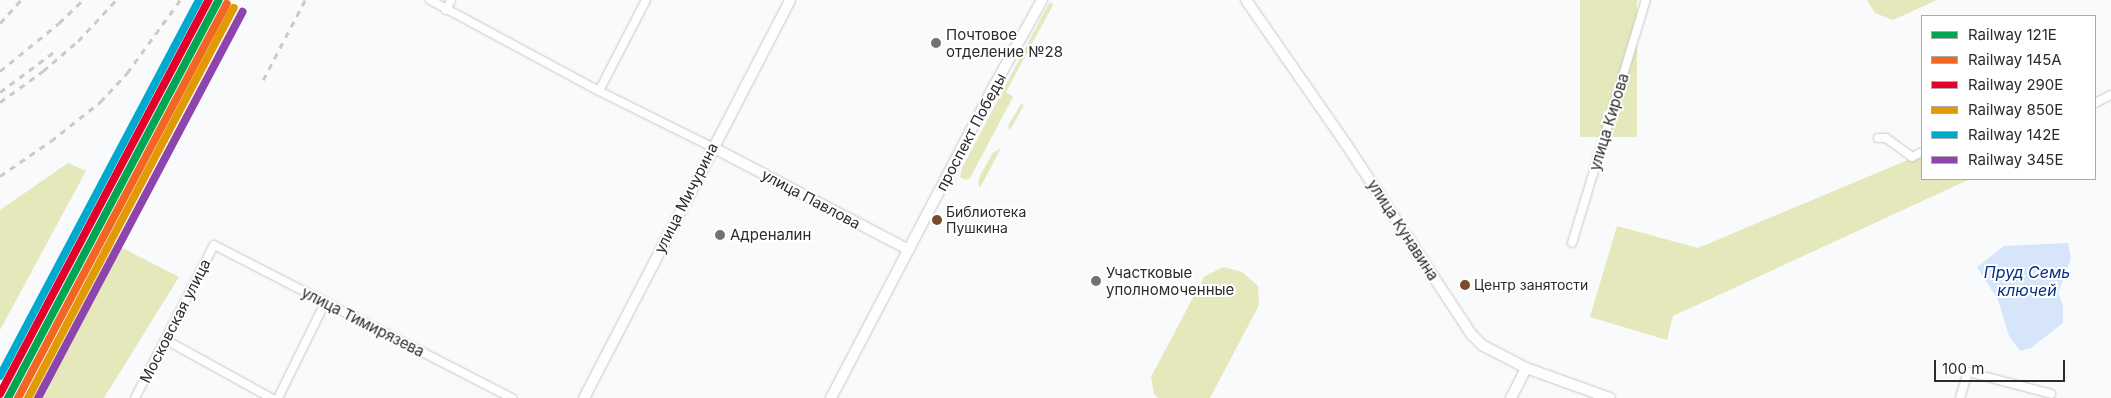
<!DOCTYPE html>
<meta charset="utf-8">
<style>
body{margin:0}
#map{position:relative;width:2111px;height:398px;overflow:hidden;background:#f9fafb;font-family:Inter,sans-serif}
div>[style]{position:absolute}
[style*='--x']{left:calc(var(--x)*1px);top:calc(var(--y)*1px);width:calc(var(--w)*1px);rotate:calc(var(--a)*1deg)}
.green>*{inset:0;background:#e4e8ba;transform-origin:0 0}
.water>*{inset:0;background:#d7e5fb}
.roads{filter:drop-shadow(0 0 1px #c7c8c8) drop-shadow(0 0 1px #c7c8c8)}
.street>*{height:8px;margin:-4px;padding:0 4px;transform-origin:4px;border-radius:4px;background:#fefefe}
.secondary>*{height:10px;margin:-5px;padding:0 5px;transform-origin:5px;border-radius:5px;background:#fefefe}
.rail>*{height:2.5px;margin-top:-1.25px;transform-origin:0;background:repeating-linear-gradient(90deg,#cacacb 0 6px,transparent 0 12px)}
.rail-1>*{height:8px;margin:-4px;padding:0 4px;transform-origin:4px;border-radius:4px;background:#00a651}
.rail-2>*{height:8px;margin:-4px;padding:0 4px;transform-origin:4px;border-radius:4px;background:#f26522}
.rail-3>*{height:8px;margin:-4px;padding:0 4px;transform-origin:4px;border-radius:4px;background:#e4002b}
.rail-4>*{height:8px;margin:-4px;padding:0 4px;transform-origin:4px;border-radius:4px;background:#e29a04}
.rail-5>*{height:8px;margin:-4px;padding:0 4px;transform-origin:4px;border-radius:4px;background:#00a9ce}
.rail-6>*{height:8px;margin:-4px;padding:0 4px;transform-origin:4px;border-radius:4px;background:#8e44ad}
.dots>*{width:14px;height:14px;translate:-50% -50%;box-sizing:border-box;border:2px solid #fff;border-radius:50%}
span{translate:-50% -50%;white-space:nowrap;text-align:center;line-height:1.15;-webkit-text-stroke:4px #fff;paint-order:stroke}
.bus-label{font-size:14px;color:#2a2b2c}
.left{translate:0 -50%;text-align:left}
.poi-label{font-size:15px;color:#2a2b2c}
.street-label{font-size:15px;color:#2a2b2c}
.water-label{font-size:16px;color:#003084;font-style:italic}
.legend{position:absolute;left:1921px;top:15px;width:175px;height:165px;box-sizing:border-box;background:#fff;border:1px solid #aaaaab;margin:0;padding:6px 9px;list-style:none;font-size:15px;color:#2a2b2c}
.legend li{display:flex;align-items:center;gap:10px;height:25px}
.legend b{width:25px;border:1px solid #aaaaab}
.scale{position:absolute;left:1934px;top:360px;width:131px;height:22px;box-sizing:border-box;border:2px solid #2a2b2c;border-top:0;padding-left:6px;font-size:15px;line-height:18px;white-space:nowrap;color:#2a2b2c;-webkit-text-stroke:4px #fff;paint-order:stroke}
</style>
<div id="map">
<div class="green">
<i style="left:1580px;top:0;width:57px;height:137px"></i>
<i style="clip-path:polygon(1867px 0,1937px 0,1893px 20px,1875px 13px)"></i>
<i style="clip-path:polygon(1052px 2px,1053px 5px,1006px 92px,1013px 97px,970px 178px,965px 180px,960px 177px,962px 168px,1048px 5px)"></i>
<i style="clip-path:polygon(1021px 104px,1024px 105px,1010px 130px,1008px 126px)"></i>
<i style="clip-path:polygon(1001px 148px,980px 188px,978px 182px,981px 174px,993px 153px)"></i>
<i style="clip-path:polygon(1922px 154px,1922px 179px,1970px 179px,1673px 316px,1667px 340px,1590px 317px,1617px 226px,1698px 248px)"></i>
<i style="clip-path:polygon(68px 163px,86px 171px,0 330px,0 210px)"></i>
<i style="clip-path:polygon(109px 241px,179px 277px,104px 398px,25px 398px)"></i>
<i style="clip-path:polygon(1223px 267px,1242px 272px,1258px 286px,1259px 305px,1210px 398px,1159px 398px,1154px 394px,1151px 377px,1204px 277px)"></i>
</div>
<div class="water">
<i style="clip-path:polygon(2068px 243px,2071px 259px,2058px 293px,2063px 305px,2063px 323px,2031px 348px,2020px 351px,2009px 336px,1998px 300px,1977px 267px,2004px 246px)"></i>
</div>
<div class="roads">
<div class="street">
<i style="--x:430;--y:0;--w:192;--a:28.3"></i>
<i style="--x:599;--y:91;--w:126;--a:26.4"></i>
<i style="--x:446;--y:10;--w:11;--a:-63"></i>
<i style="--x:599;--y:91;--w:102;--a:-62.7"></i>
<i style="--x:2095;--y:103;--w:18;--a:-27"></i>
<i style="--x:1878;--y:138;--w:8;--a:0"></i>
<i style="--x:1886;--y:138;--w:32;--a:36"></i>
<i style="--x:1912;--y:157;--w:11;--a:-27"></i>
<i style="--x:1572;--y:243;--w:254;--a:-73.1"></i>
<i style="--x:166;--y:340;--w:120;--a:28.9"></i>
<i style="--x:135;--y:398;--w:172;--a:-62.7"></i>
<i style="--x:214;--y:245;--w:335;--a:27.2"></i>
<i style="--x:278;--y:398;--w:106;--a:-63.7"></i>
<i style="--x:1960;--y:398;--w:27;--a:-73"></i>
<i style="--x:1968;--y:372;--w:86;--a:14.8"></i>
</div>
<div class="secondary">
<i style="--x:1246;--y:0;--w:175;--a:55.2"></i>
<i style="--x:1346;--y:144;--w:229;--a:56.6"></i>
<i style="--x:1472;--y:335;--w:14;--a:45"></i>
<i style="--x:1482;--y:345;--w:50;--a:27.6"></i>
<i style="--x:1526;--y:368;--w:89;--a:19.7"></i>
<i style="--x:712;--y:147;--w:222;--a:27.6"></i>
<i style="--x:584;--y:398;--w:448;--a:-62.6"></i>
<i style="--x:831;--y:398;--w:350;--a:-62.4"></i>
<i style="--x:993;--y:88;--w:101;--a:-60.9"></i>
<i style="--x:1511;--y:398;--w:34;--a:-63"></i>
</div>
</div>
<div class="rail">
<i style="--x:0;--y:23;--w:31;--a:-48"></i>
<i style="--x:0;--y:71;--w:76;--a:-39.1"></i>
<i style="--x:59;--y:23;--w:33;--a:-44"></i>
<i style="--x:263;--y:80;--w:90;--a:-62.3"></i>
<i style="--x:0;--y:92;--w:72;--a:-36.6"></i>
<i style="--x:0;--y:102;--w:53;--a:-35.8"></i>
<i style="--x:43;--y:71;--w:46;--a:-40.6"></i>
<i style="--x:78;--y:41;--w:56;--a:-47.2"></i>
<i style="--x:0;--y:176;--w:62;--a:-34.5"></i>
<i style="--x:51;--y:141;--w:63;--a:-38.5"></i>
<i style="--x:100;--y:102;--w:40;--a:-47"></i>
<i style="--x:127;--y:73;--w:90;--a:-54"></i>
</div>
<div class="rail-1">
<i style="--x:8;--y:398;--w:450;--a:-62.1"></i>
</div>
<div class="rail-2">
<i style="--x:18;--y:398;--w:446;--a:-62.1"></i>
</div>
<div class="rail-3">
<i style="--x:0;--y:394;--w:446;--a:-62.1"></i>
</div>
<div class="rail-4">
<i style="--x:28;--y:398;--w:441;--a:-62.2"></i>
</div>
<div class="rail-5">
<i style="--x:0;--y:376;--w:425;--a:-62.1"></i>
</div>
<div class="rail-6">
<i style="--x:38;--y:398;--w:437;--a:-62.1"></i>
</div>
<div class="dots">
<i style="left:936px;top:43px;background:#727374"></i>
<i style="left:937px;top:220px;background:#7a4b2a"></i>
<i style="left:720px;top:235px;background:#727374"></i>
<i style="left:1096px;top:281px;background:#727374"></i>
<i style="left:1465px;top:285px;background:#7a4b2a"></i>
</div>
<div class="bus-label">
<span class="left" style="left:946px;top:220px">Библиотека<br>Пушкина</span>
<span class="left" style="left:1474px;top:285px">Центр занятости</span>
</div>
<div class="poi-label">
<span class="left" style="left:946px;top:43px">Почтовое<br>отделение №28</span>
<span class="left" style="left:730px;top:235px">Адреналин</span>
<span class="left" style="left:1106px;top:281px">Участковые<br>уполномоченные</span>
</div>
<div class="street-label">
<span style="left:1609px;top:122px;rotate:-73deg">улица Кирова</span>
<span style="left:971px;top:132px;rotate:-62deg">проспект Победы</span>
<span style="left:686px;top:198px;rotate:-63deg">улица Мичурина</span>
<span style="left:811px;top:199px;rotate:28deg">улица Павлова</span>
<span style="left:1403px;top:230px;rotate:57deg">улица Кунавина</span>
<span style="left:175px;top:321px;rotate:-63deg">Московская улица</span>
<span style="left:363px;top:322px;rotate:27deg">улица Тимирязева</span>
</div>
<div class="water-label">
<span style="left:2027px;top:281px">Пруд Семь<br>ключей</span>
</div>
<ul class="legend">
<li><b style="height:6px;background:#00a651"></b>Railway 121Е</li>
<li><b style="height:6px;background:#f26522"></b>Railway 145А</li>
<li><b style="height:6px;background:#e4002b"></b>Railway 290Е</li>
<li><b style="height:6px;background:#e29a04"></b>Railway 850Е</li>
<li><b style="height:6px;background:#00a9ce"></b>Railway 142Е</li>
<li><b style="height:6px;background:#8e44ad"></b>Railway 345Е</li>
</ul>
<div class="scale">100 m</div>
</div>
